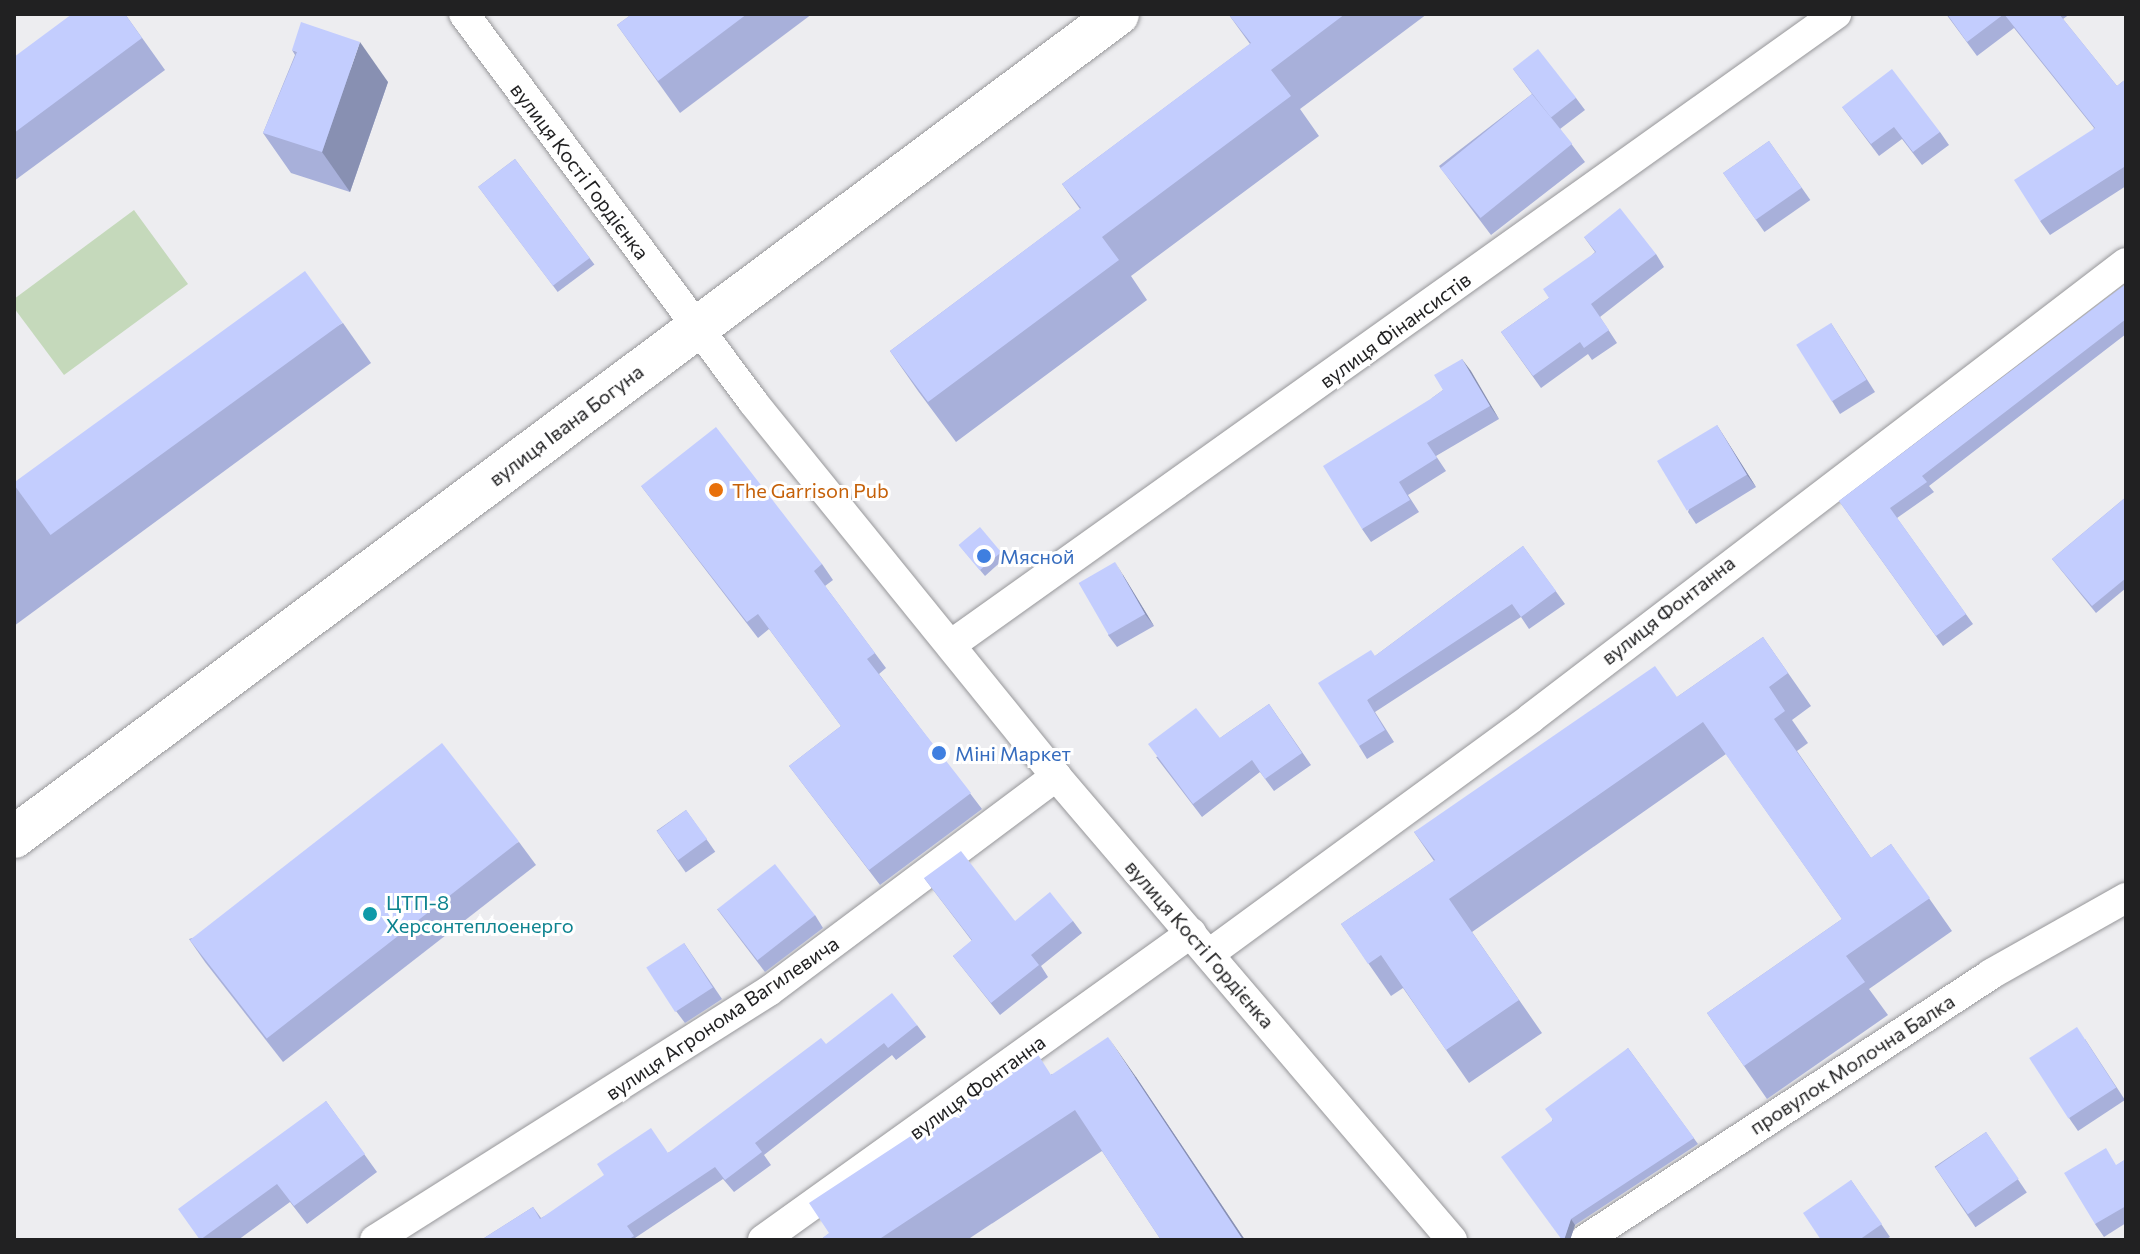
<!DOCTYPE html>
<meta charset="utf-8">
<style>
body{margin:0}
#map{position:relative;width:2140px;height:1254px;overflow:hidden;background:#ededf0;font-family:Commissioner,sans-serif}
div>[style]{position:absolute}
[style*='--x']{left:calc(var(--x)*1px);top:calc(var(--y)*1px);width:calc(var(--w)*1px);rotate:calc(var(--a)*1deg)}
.green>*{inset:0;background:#c5d9bb}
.roads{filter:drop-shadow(0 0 2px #97979a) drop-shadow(0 0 2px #97979a)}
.street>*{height:30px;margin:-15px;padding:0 15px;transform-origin:15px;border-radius:15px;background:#fff}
.secondary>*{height:42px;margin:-21px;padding:0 21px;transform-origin:21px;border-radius:21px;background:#fff}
.wall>*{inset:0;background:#a8b0da;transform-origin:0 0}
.shaded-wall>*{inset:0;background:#8890b2}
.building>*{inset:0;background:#c3cdfe;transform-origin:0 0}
.dots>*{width:22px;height:22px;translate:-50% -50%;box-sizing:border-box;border:4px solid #fff;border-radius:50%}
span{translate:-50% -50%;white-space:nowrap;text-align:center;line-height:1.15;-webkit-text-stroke:6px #fff;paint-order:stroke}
.street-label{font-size:20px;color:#212122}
.food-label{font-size:20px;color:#c56008}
.left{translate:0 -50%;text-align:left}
.shop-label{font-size:20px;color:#366cbe}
.culture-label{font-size:20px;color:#0d838f}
.frame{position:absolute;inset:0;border:16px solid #212122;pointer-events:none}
</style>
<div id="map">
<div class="green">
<i style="clip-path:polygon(134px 210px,188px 284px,64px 375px,14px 308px,14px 299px)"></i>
</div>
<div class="roads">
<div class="street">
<i style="--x:464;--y:14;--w:484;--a:53.3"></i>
<i style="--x:753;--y:402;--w:481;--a:51"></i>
<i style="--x:1056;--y:776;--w:610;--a:49.52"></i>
<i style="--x:952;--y:644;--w:1086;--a:-35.48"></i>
<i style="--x:1209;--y:954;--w:399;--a:-36.2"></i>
<i style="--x:1531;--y:718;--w:749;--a:-37.41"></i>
<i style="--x:375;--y:1240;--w:466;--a:-32.3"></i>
<i style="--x:769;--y:991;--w:359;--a:-36.8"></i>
<i style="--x:763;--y:1240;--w:527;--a:-35.65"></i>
<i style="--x:1585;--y:1240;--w:485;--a:-33.2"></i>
<i style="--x:1991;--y:974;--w:155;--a:-29.4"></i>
</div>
<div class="secondary">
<i style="--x:14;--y:837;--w:1377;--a:-36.7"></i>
</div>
</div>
<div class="wall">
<i style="clip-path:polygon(125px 14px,165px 70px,14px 181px,14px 57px)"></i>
<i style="clip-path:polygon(632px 14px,812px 14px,680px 113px,617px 25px)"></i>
<i style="clip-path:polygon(1231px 14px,1427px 14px,1300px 109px,1319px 136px,1131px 276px,1147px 300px,956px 442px,918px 391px,890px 351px,1080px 209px,1062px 184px,1250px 44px,1229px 15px)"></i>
<i style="clip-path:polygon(1946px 14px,2070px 14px,2063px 19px,2117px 86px,2126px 79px,2126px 186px,2050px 235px,2040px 221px,2094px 128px,2014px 28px,1977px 56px)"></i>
<i style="clip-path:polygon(292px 50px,388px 82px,350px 192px,291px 173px,263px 133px,295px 55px)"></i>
<i style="clip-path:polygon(1513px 69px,1576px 98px,1585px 110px,1560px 129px,1585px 162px,1491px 235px,1439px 166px,1532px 94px)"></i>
<i style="clip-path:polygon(1842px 107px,1940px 132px,1949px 145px,1922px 165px,1902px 139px,1879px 156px)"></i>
<i style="left:1769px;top:141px;width:72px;height:56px;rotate:55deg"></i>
<i style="left:515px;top:159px;width:132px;height:46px;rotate:53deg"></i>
<i style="clip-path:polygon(1584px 237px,1656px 254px,1664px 267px,1600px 317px,1617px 343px,1592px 360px,1588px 354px,1541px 388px,1501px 332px,1549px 298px,1595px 252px)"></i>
<i style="clip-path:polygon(2126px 284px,2126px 334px,1929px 486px,1934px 492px,1897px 518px,1973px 624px,1943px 646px,1839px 501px)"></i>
<i style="clip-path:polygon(343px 323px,371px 363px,14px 626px,14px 485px)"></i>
<i style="clip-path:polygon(1831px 323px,1875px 392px,1840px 414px,1832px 401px)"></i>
<i style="clip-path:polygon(1462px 359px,1499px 419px,1436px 456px,1446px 471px,1408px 495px,1419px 512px,1371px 542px,1362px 529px,1432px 398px,1443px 390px)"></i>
<i style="clip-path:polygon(1717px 425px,1756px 487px,1696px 524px,1688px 512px)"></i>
<i style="clip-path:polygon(641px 486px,822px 564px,833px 580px,825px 586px,886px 668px,879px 674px,982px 809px,880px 885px,789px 766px,841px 726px,769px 629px,758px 638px)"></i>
<i style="clip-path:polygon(2126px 497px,2126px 588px,2096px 613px,2052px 559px)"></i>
<i style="clip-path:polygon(959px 545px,1001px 552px,1005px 558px,985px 576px)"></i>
<i style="clip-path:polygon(1523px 546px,1565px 604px,1529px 629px,1521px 617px,1375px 712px,1394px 742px,1367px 759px,1359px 746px,1375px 656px)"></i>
<i style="clip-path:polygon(1123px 575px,1154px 626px,1117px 647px,1108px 635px)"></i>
<i style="clip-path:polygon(1763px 637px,1811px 706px,1792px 720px,1808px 743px,1797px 751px,1871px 858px,1891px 844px,1952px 931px,1869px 989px,1888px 1015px,1767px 1099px,1707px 1013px,1842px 919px,1726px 754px,1472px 932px,1542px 1033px,1469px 1083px,1403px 988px,1391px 996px,1341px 924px,1434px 861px,1414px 832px,1677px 697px)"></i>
<i style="clip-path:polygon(1269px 704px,1311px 765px,1274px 791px,1260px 772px,1202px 817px,1156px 757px,1220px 738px)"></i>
<i style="left:686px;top:810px;width:51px;height:36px;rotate:55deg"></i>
<i style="clip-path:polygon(519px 842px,536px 865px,283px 1062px,205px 962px,189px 939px)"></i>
<i style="clip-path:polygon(924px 878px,1015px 921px,1073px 921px,1082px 933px,1041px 966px,1048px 977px,1000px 1015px,953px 956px,972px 941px)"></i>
<i style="clip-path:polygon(717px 909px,815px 915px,823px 928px,765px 972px)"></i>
<i style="clip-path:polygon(684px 943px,722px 999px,685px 1023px,676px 1011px)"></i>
<i style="clip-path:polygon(917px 1025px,926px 1037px,896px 1060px,892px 1055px,764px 1155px,771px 1165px,734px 1192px,723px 1179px,635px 1238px,637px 1240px,481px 1240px,533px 1207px,541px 1218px)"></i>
<i style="clip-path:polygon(2085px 1039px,2125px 1100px,2078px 1131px,2069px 1118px)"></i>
<i style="clip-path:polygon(1628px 1048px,1698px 1144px,1575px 1225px,1570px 1240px,1562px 1240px,1552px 1120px)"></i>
<i style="clip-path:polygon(1052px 1074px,1136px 1077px,1245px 1240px,1161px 1240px,1102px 1151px,967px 1240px,820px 1240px)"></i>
<i style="clip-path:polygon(326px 1101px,377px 1172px,307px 1224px,290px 1202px,238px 1240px,200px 1240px)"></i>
<i style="left:1986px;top:1132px;width:73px;height:62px;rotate:56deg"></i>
<i style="clip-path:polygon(2126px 1159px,2126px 1223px,2104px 1237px,2095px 1224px,2117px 1165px)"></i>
<i style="clip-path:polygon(1851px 1180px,1890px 1237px,1885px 1240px,1821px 1240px)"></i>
</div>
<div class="shaded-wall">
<i style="clip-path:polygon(360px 42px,388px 82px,350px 192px,322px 152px)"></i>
<i style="clip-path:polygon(1462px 359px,1471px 371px,1499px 419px,1490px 406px)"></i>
<i style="clip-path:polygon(1717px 425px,1725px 438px,1756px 487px,1747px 475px)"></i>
<i style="clip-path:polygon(1115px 562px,1123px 575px,1154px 626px,1145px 614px)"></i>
<i style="clip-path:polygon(1108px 1037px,1136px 1077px,1245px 1240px,1243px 1240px)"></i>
<i style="clip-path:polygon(1571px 1219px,1575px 1225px,1570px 1240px,1564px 1240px)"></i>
</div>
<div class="building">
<i style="clip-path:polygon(72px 14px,125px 14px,142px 38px,14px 133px,14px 57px)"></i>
<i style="clip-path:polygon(632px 14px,747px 14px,658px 81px,617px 25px)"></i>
<i style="clip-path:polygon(1231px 14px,1345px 14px,1271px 70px,1291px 96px,1102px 237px,1119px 260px,928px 402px,890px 351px,1081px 208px,1062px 184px,1251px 43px,1229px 15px)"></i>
<i style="clip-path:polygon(1947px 14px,2059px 14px,2117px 86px,2126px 79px,2126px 170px,2124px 167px,2040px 221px,2014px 180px,2095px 128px,2004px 14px,1967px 42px)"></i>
<i style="clip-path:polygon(301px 22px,360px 42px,322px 152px,263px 133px,297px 52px,292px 50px)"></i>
<i style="left:1538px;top:49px;width:62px;height:32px;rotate:52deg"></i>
<i style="clip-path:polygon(1892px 69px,1940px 132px,1913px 152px,1894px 127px,1871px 144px,1842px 107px)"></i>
<i style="left:1532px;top:94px;width:64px;height:118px;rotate:51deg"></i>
<i style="left:1769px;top:141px;width:57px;height:56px;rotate:55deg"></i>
<i style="left:515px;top:159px;width:124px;height:46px;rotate:53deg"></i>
<i style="clip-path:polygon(1620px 208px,1656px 254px,1591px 304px,1609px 330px,1584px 348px,1580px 342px,1533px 376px,1501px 332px,1549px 298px,1543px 289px,1596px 252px,1584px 237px)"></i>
<i style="left:305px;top:271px;width:64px;height:361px;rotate:54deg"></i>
<i style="clip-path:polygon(2126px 284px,2126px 319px,1922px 476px,1927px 482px,1890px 508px,1966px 614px,1936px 636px,1839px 501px)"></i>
<i style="left:1831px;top:323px;width:67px;height:41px;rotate:58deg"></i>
<i style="clip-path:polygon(1462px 359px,1490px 406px,1427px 443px,1437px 458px,1399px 482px,1410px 500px,1362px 529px,1323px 466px,1432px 398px,1443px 390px,1434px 375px)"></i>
<i style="left:1717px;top:425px;width:58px;height:70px;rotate:59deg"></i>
<i style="clip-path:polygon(716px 427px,822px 564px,814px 571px,875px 653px,867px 659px,971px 793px,869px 870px,789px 766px,841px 726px,758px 614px,747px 622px,641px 486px)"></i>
<i style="clip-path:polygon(2126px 497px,2126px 578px,2092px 606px,2052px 559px)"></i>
<i style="left:980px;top:527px;width:33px;height:28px;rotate:50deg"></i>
<i style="clip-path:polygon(1523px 546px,1556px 591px,1521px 617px,1512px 604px,1367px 700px,1385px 730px,1359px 746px,1318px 683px,1371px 650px,1375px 656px)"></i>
<i style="left:1115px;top:562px;width:60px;height:42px;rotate:60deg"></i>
<i style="clip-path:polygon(1763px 637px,1788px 673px,1769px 687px,1785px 711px,1774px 719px,1871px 858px,1891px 844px,1930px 898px,1846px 956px,1865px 982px,1744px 1066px,1707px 1013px,1842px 919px,1703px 722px,1449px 899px,1519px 1000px,1446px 1050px,1381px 955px,1368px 964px,1341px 924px,1435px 860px,1414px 832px,1655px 666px,1677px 697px)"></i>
<i style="clip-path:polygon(1269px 704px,1302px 753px,1265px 779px,1252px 760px,1193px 804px,1148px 744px,1196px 708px,1220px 738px)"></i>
<i style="left:442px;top:743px;width:125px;height:320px;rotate:52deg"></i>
<i style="left:686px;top:810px;width:36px;height:36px;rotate:54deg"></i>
<i style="clip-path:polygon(961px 851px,1015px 921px,1050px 892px,1073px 921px,1031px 955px,1039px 965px,991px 1003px,953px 956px,972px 940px,924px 878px)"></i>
<i style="left:775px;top:864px;width:65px;height:73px;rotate:52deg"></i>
<i style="left:684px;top:943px;width:53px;height:45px;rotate:57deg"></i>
<i style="clip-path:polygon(892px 993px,917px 1025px,888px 1048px,884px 1043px,755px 1143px,762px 1152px,725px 1180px,715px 1167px,627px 1226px,634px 1236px,628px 1240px,597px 1240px,596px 1238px,593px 1240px,481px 1240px,533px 1207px,540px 1219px,604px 1175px,597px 1164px,651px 1128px,668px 1153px,821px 1038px,826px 1044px)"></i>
<i style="left:2077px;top:1027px;width:72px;height:57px;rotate:57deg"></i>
<i style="clip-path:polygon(1108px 1037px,1243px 1240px,1161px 1240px,1075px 1110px,878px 1240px,820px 1240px,829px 1233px,809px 1203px,1037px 1053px,1051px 1075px)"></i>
<i style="clip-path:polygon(1628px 1048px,1694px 1138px,1571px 1219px,1564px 1240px,1562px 1240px,1501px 1157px,1553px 1120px,1545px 1109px)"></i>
<i style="clip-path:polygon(326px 1101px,365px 1154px,294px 1206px,277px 1184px,200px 1240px,178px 1209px)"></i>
<i style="left:1986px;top:1132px;width:57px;height:62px;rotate:55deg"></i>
<i style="clip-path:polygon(2106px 1148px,2116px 1165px,2126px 1159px,2126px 1206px,2095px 1224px,2064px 1173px)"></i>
<i style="clip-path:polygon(1851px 1180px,1882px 1224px,1859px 1240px,1821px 1240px,1803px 1213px)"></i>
</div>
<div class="dots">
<i style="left:716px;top:490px;background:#e8710a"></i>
<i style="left:984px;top:556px;background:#3f7fe0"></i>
<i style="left:939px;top:753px;background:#3f7fe0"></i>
<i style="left:370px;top:914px;background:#0f9aa8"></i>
</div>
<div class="street-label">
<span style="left:580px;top:171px;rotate:53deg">вулиця Кості Гордієнка</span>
<span style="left:1395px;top:330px;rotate:-36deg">вулиця Фінансистів</span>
<span style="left:566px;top:425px;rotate:-37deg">вулиця Івана Богуна</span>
<span style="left:1668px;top:610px;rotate:-38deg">вулиця Фонтанна</span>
<span style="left:1200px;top:944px;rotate:49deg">вулиця Кості Гордієнка</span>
<span style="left:722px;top:1018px;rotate:-34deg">вулиця Агронома Вагилевича</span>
<span style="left:1852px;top:1064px;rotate:-33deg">провулок Молочна Балка</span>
<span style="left:977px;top:1087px;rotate:-36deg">вулиця Фонтанна</span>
</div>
<div class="food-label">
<span class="left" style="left:732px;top:490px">The Garrison Pub</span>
</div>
<div class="shop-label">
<span class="left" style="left:1000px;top:556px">Мясной</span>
<span class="left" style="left:955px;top:753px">Міні Маркет</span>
</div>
<div class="culture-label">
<span class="left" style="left:386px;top:914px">ЦТП-8<br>Херсонтеплоенерго</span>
</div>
<div class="frame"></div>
</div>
